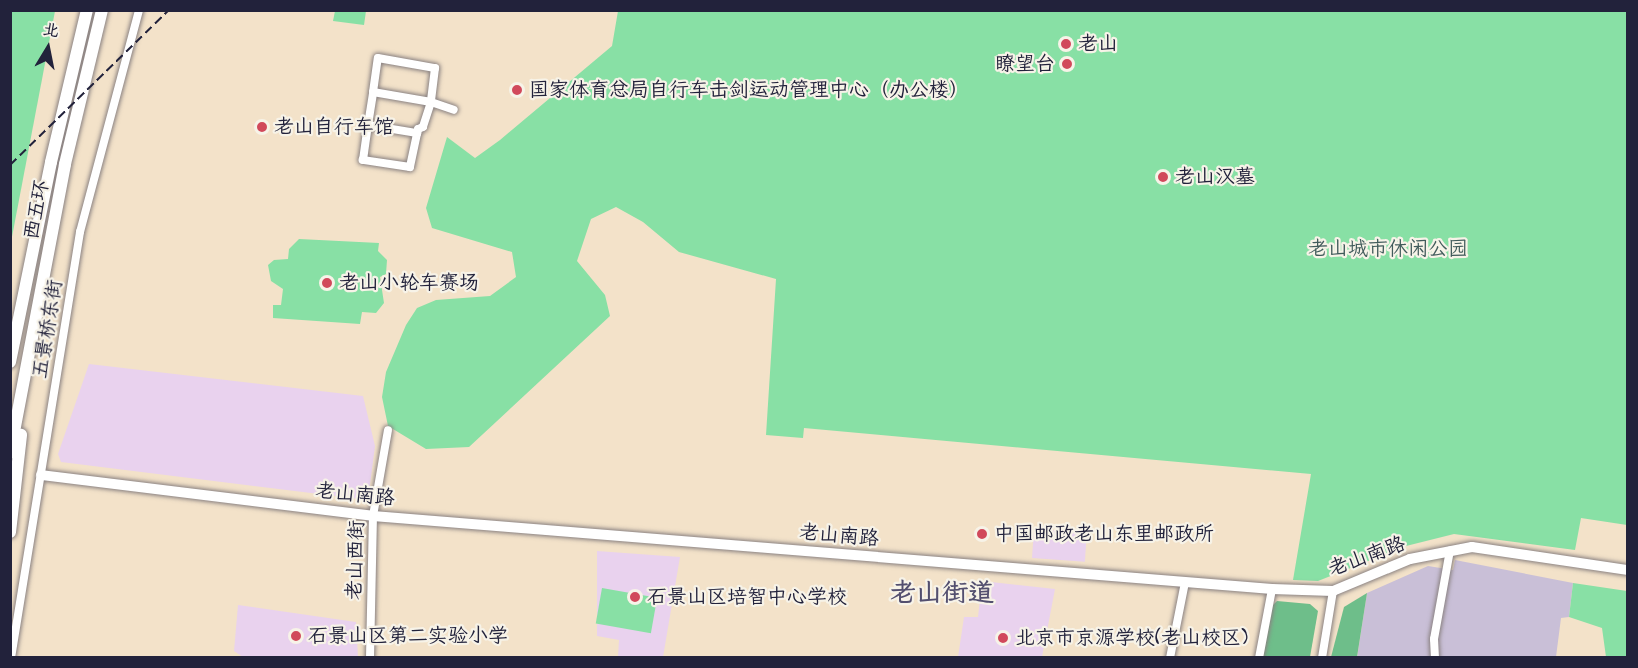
<!DOCTYPE html>
<meta charset="utf-8">
<style>
body{margin:0}
#map{position:relative;width:1638px;height:668px;overflow:hidden;background:#f3e2c9;font-family:"Architects Daughter","LXGW WenKai TC",sans-serif}
div>[style]{position:absolute}
[style*='--x']{left:calc(var(--x)*1px);top:calc(var(--y)*1px);width:calc(var(--w)*1px);rotate:calc(var(--a)*1deg)}
.built>*{inset:0;background:#e9d2ee;transform-origin:0 0}
.industrial>*{inset:0;background:#c9bfd7}
.green>*{inset:0;background:#88e0a5;transform-origin:0 0}
.forest>*{inset:0;background:#6ebe8a}
.roads{filter:drop-shadow(0 0 2px #8a8282) drop-shadow(0 0 2px #8a8282)}
.minor>*{height:8px;margin:-4px;padding:0 4px;transform-origin:4px;border-radius:4px;background:#fff}
.major>*{height:10px;margin:-5px;padding:0 5px;transform-origin:5px;border-radius:5px;background:#fff}
.highway>*{height:12px;margin:-6px;padding:0 6px;transform-origin:6px;border-radius:6px;background:#fff}
.rail>*{height:2px;margin-top:-1px;transform-origin:0;background:repeating-linear-gradient(90deg,#22223b 0 9px,transparent 0 13.5px)}
.dots>*{width:16px;height:16px;translate:-50% -50%;box-sizing:border-box;border:3px solid #f7f3e8;border-radius:50%}
span{translate:-50% -50%;white-space:nowrap;text-align:center;line-height:1.15;-webkit-text-stroke:4.5px #f7f3e8;paint-order:stroke}
.poi-label{font-size:20px;color:#22223b}
.left{translate:0 -50%;text-align:left}
.right{translate:-100% -50%;text-align:right}
.street-label{font-size:20px;color:#22223b}
.park-label{font-size:20px;color:#415b5b}
.district-label{font-size:26px;color:#534f6f;font-weight:700}
.frame{position:absolute;inset:0;border:12px solid #22223b;pointer-events:none}
.north{position:absolute;left:18px;top:18px;width:60px;height:60px;-webkit-text-stroke:4px #f7f3e8;paint-order:stroke;rotate:10deg;font-size:16px;font-weight:700;line-height:24px;text-align:center;color:#22223b}
.north::after{content:'';display:block;margin:auto;width:21px;height:27px;background:#22223b;clip-path:polygon(50% 0,100% 100%,50% 72%,0 100%)}
</style>
<div id="map">
<div class="built">
<i style="clip-path:polygon(89px 364px,363px 396px,375px 446px,368px 500px,61px 462px,58px 454px)"></i>
<i style="left:1034px;top:529px;width:53px;height:29px;rotate:4deg"></i>
<i style="clip-path:polygon(597px 551px,680px 557px,663px 657px,618px 657px,619px 640px,597px 636px)"></i>
<i style="clip-path:polygon(982px 581px,1055px 589px,1042px 657px,958px 657px,964px 617px,978px 617px)"></i>
<i style="clip-path:polygon(238px 605px,356px 622px,358px 657px,243px 657px,234px 651px)"></i>
</div>
<div class="industrial">
<i style="clip-path:polygon(1455px 560px,1573px 583px,1569px 617px,1561px 618px,1556px 657px,1357px 658px,1367px 593px,1428px 566px,1453px 570px)"></i>
</div>
<div class="green">
<i style="clip-path:polygon(11px 10px,55px 11px,11px 242px,10px 11px)"></i>
<i style="clip-path:polygon(335px 11px,366px 11px,364px 25px,333px 21px)"></i>
<i style="clip-path:polygon(618px 11px,1627px 11px,1627px 525px,1581px 518px,1575px 550px,1454px 534px,1406px 546px,1318px 581px,1293px 580px,1311px 474px,804px 428px,803px 438px,766px 435px,776px 279px,679px 252px,643px 222px,616px 207px,591px 219px,577px 261px,605px 295px,610px 316px,469px 447px,426px 449px,388px 426px,382px 397px,386px 372px,406px 325px,417px 308px,436px 300px,490px 296px,516px 277px,512px 252px,432px 228px,426px 208px,447px 137px,475px 158px,500px 140px,612px 46px)"></i>
<i style="clip-path:polygon(299px 239px,379px 243px,378px 251px,387px 260px,386px 274px,380px 277px,384px 303px,376px 313px,362px 312px,360px 324px,273px 318px,273px 305px,281px 305px,283px 289px,271px 281px,268px 265px,274px 260px,288px 259px,289px 249px)"></i>
<i style="clip-path:polygon(1573px 583px,1627px 591px,1627px 657px,1606px 657px,1602px 628px,1569px 617px)"></i>
<i style="left:602px;top:588px;width:56px;height:36px;rotate:10deg"></i>
</div>
<div class="forest">
<i style="clip-path:polygon(1367px 593px,1357px 657px,1331px 657px,1344px 607px)"></i>
<i style="clip-path:polygon(1277px 601px,1310px 604px,1318px 611px,1310px 657px,1263px 658px,1272px 606px)"></i>
</div>
<div class="roads">
<div class="minor">
<i style="--x:373;--y:92;--w:59;--a:9.8"></i>
<i style="--x:431;--y:102;--w:26;--a:108"></i>
<i style="--x:423;--y:127;--w:5;--a:158"></i>
<i style="--x:418;--y:129;--w:39;--a:102"></i>
<i style="--x:410;--y:167;--w:48;--a:-171.5"></i>
<i style="--x:363;--y:160;--w:35;--a:-82"></i>
<i style="--x:368;--y:125;--w:33;--a:-81"></i>
<i style="--x:373;--y:92;--w:34;--a:-82"></i>
<i style="--x:378;--y:58;--w:58;--a:10"></i>
<i style="--x:435;--y:68;--w:34;--a:97"></i>
<i style="--x:431;--y:102;--w:24;--a:19"></i>
<i style="--x:368;--y:125;--w:50;--a:9.3"></i>
<i style="--x:11;--y:658;--w:432;--a:-80.8"></i>
<i style="--x:80;--y:232;--w:230;--a:-75.1"></i>
<i style="--x:370;--y:658;--w:142;--a:-88.8"></i>
<i style="--x:373;--y:516;--w:87;--a:-80.1"></i>
<i style="--x:1170;--y:658;--w:77;--a:-78.8"></i>
<i style="--x:1259;--y:658;--w:70;--a:-79.3"></i>
<i style="--x:1322;--y:658;--w:68;--a:-80.7"></i>
<i style="--x:1435;--y:658;--w:19;--a:-93"></i>
<i style="--x:1434;--y:639;--w:90;--a:-79.8"></i>
</div>
<div class="major">
<i style="--x:41;--y:475;--w:335;--a:7"></i>
<i style="--x:373;--y:516;--w:902;--a:4.64"></i>
<i style="--x:1272;--y:589;--w:61;--a:1.9"></i>
<i style="--x:1333;--y:591;--w:83;--a:-22.6"></i>
<i style="--x:1410;--y:559;--w:63;--a:-11"></i>
<i style="--x:1472;--y:547;--w:158;--a:8.4"></i>
</div>
<div class="highway">
<i style="--x:10;--y:362;--w:204;--a:-78.4"></i>
<i style="--x:51;--y:162;--w:156;--a:-76.7"></i>
<i style="--x:10;--y:453;--w:294;--a:-79.2"></i>
<i style="--x:65;--y:164;--w:158;--a:-76.5"></i>
<i style="--x:10;--y:532;--w:98;--a:-83.5"></i>
</div>
</div>
<div class="rail">
<i style="--x:10;--y:165;--w:222;--a:-44.3"></i>
</div>
<div class="dots">
<i style="left:1066px;top:44px;background:#d1495b"></i>
<i style="left:1067px;top:64px;background:#d1495b"></i>
<i style="left:517px;top:90px;background:#d1495b"></i>
<i style="left:262px;top:127px;background:#d1495b"></i>
<i style="left:1163px;top:177px;background:#d1495b"></i>
<i style="left:327px;top:283px;background:#d1495b"></i>
<i style="left:982px;top:534px;background:#d1495b"></i>
<i style="left:635px;top:597px;background:#d1495b"></i>
<i style="left:296px;top:636px;background:#d1495b"></i>
<i style="left:1003px;top:638px;background:#d1495b"></i>
</div>
<div class="poi-label">
<span class="left" style="left:1078px;top:44px">老山</span>
<span class="right" style="left:1055px;top:64px">瞭望台</span>
<span class="left" style="left:529px;top:90px">国家体育总局自行车击剑运动管理中心（办公楼）</span>
<span class="left" style="left:274px;top:127px">老山自行车馆</span>
<span class="left" style="left:1175px;top:177px">老山汉墓</span>
<span class="left" style="left:339px;top:283px">老山小轮车赛场</span>
<span class="left" style="left:994px;top:534px">中国邮政老山东里邮政所</span>
<span class="left" style="left:647px;top:597px">石景山区培智中心学校</span>
<span class="left" style="left:308px;top:636px">石景山区第二实验小学</span>
<span class="left" style="left:1015px;top:638px">北京市京源学校(老山校区)</span>
</div>
<div class="street-label">
<span style="left:37px;top:210px;rotate:-79deg">西五环</span>
<span style="left:48px;top:329px;rotate:-81deg">五景桥东街</span>
<span style="left:355px;top:495px;rotate:6deg">老山南路</span>
<span style="left:839px;top:536px;rotate:5deg">老山南路</span>
<span style="left:1367px;top:557px;rotate:-20deg">老山南路</span>
<span style="left:356px;top:560px;rotate:-88deg">老山西街</span>
</div>
<div class="park-label">
<span style="left:1388px;top:249px">老山城市休闲公园</span>
</div>
<div class="district-label">
<span style="left:942px;top:594px">老山街道</span>
</div>
<div class="frame"></div>
<div class="north">北</div>
</div>
